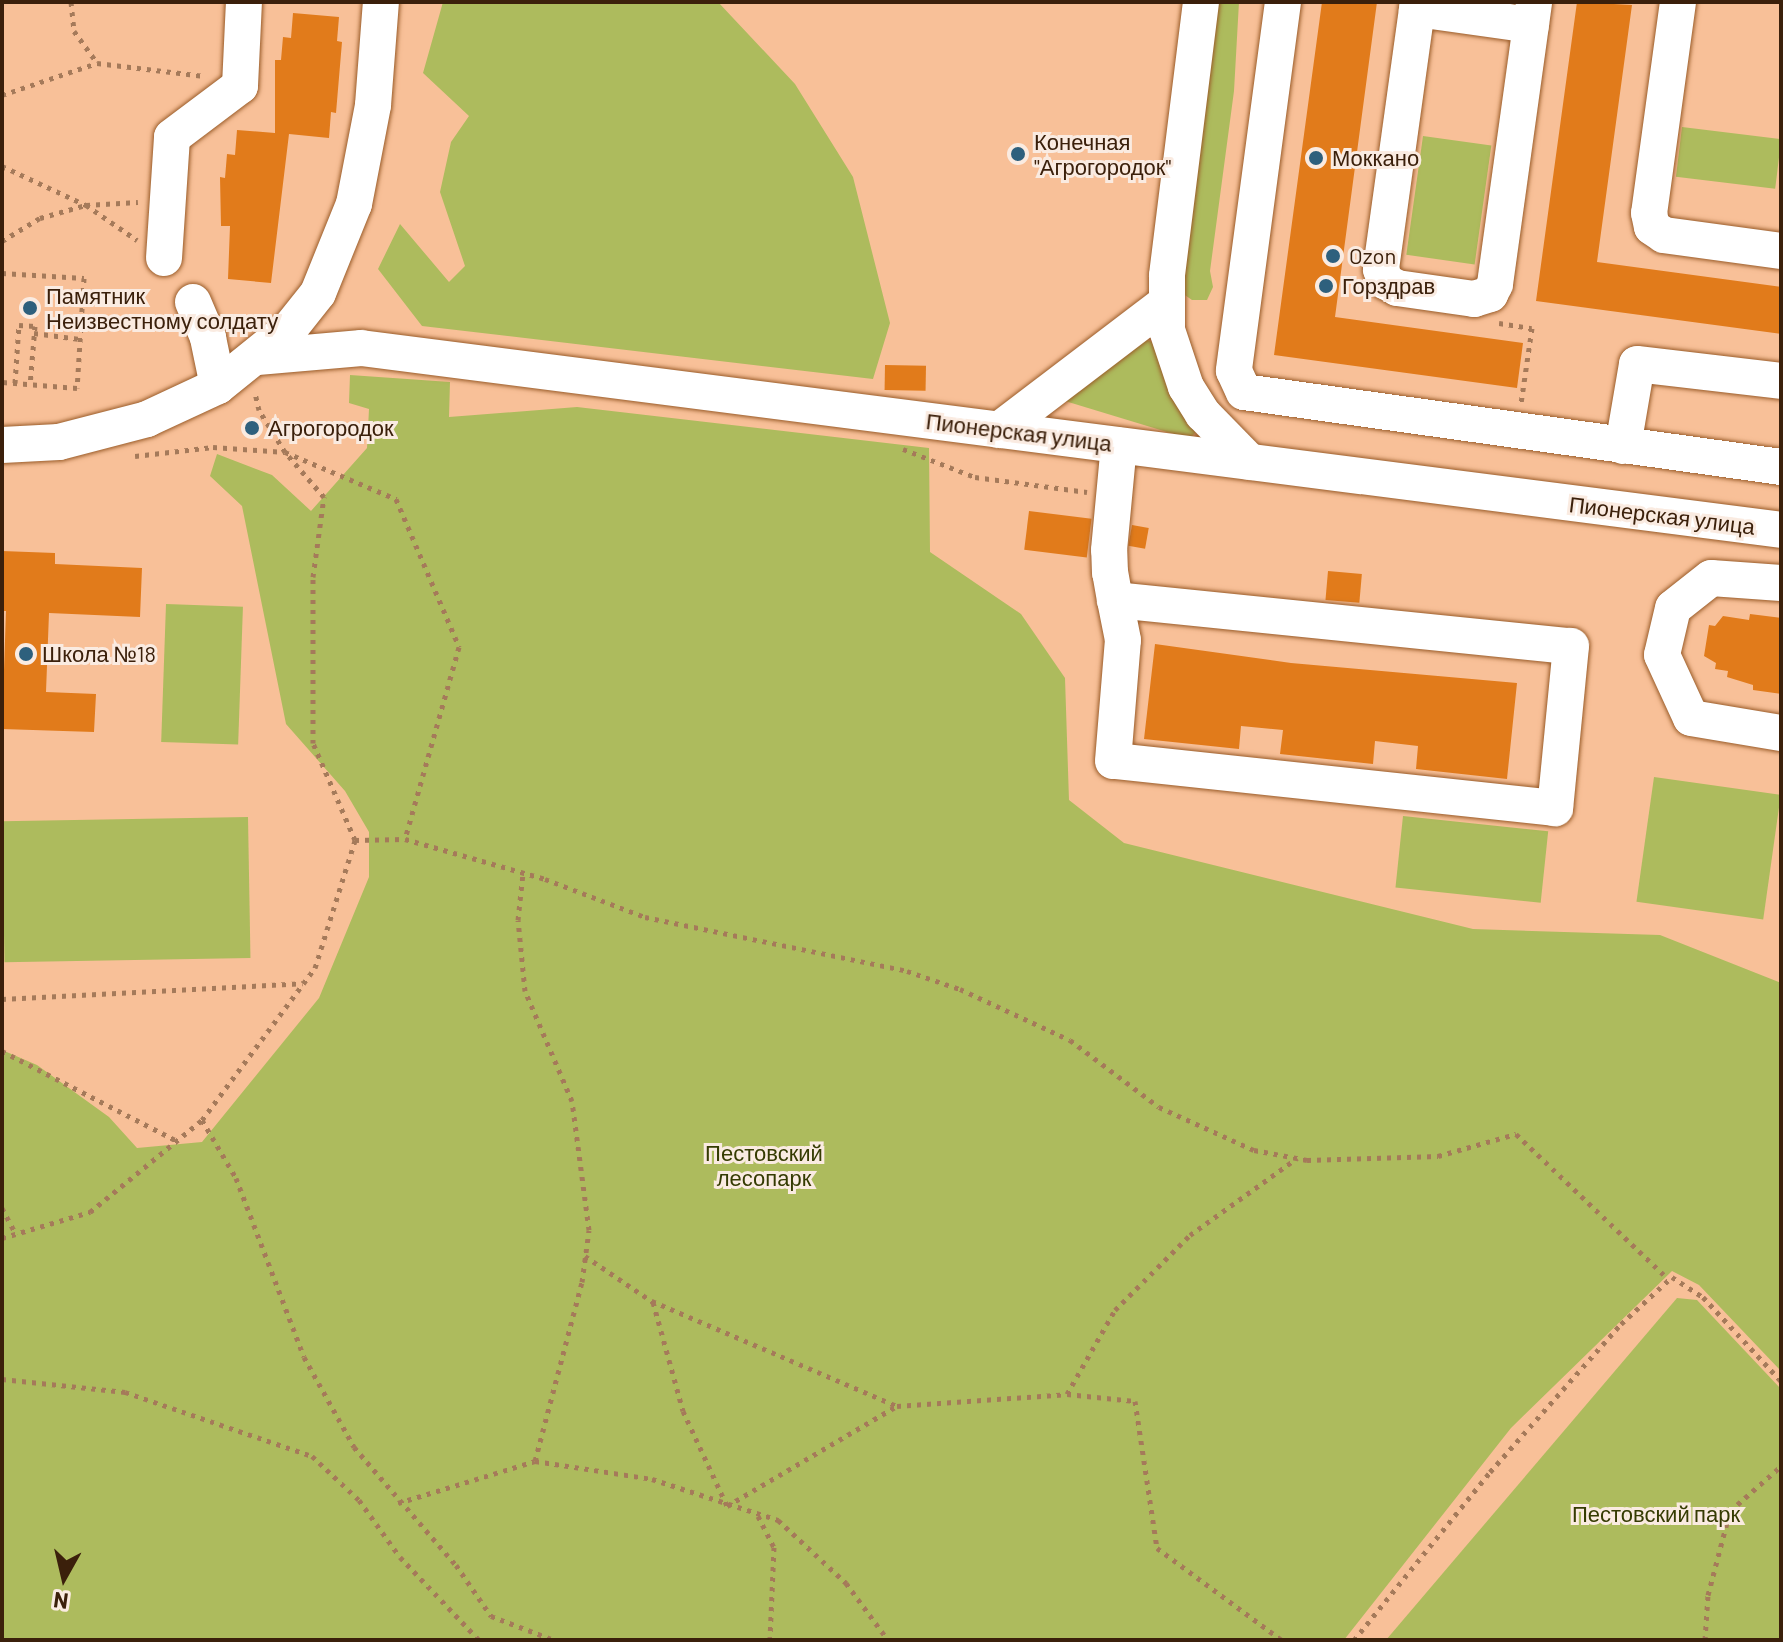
<!DOCTYPE html>
<meta charset="utf-8">
<style>
body{margin:0}
#map{position:relative;width:1783px;height:1642px;overflow:hidden;background:#f8c098;font-family:Barlow,sans-serif}
div>[style]{position:absolute}
[style*='--x']{left:calc(var(--x)*1px);top:calc(var(--y)*1px);width:calc(var(--w)*1px);rotate:calc(var(--a)*1deg)}
.green>*{inset:0;background:#adbb5d;transform-origin:0 0}
.building>*{inset:0;background:#e17b1b;transform-origin:0 0}
.path>*{height:5px;margin-top:-2.5px;transform-origin:0;background:repeating-linear-gradient(90deg,#a57a5a 0 4px,transparent 0 10px)}
.roads{filter:drop-shadow(0 0 2px #9a5c29) drop-shadow(0 0 2px #9a5c29)}
.minor>*{height:36px;margin:-18px;padding:0 18px;transform-origin:18px;border-radius:18px;background:#fff}
.dots>*{width:22px;height:22px;translate:-50% -50%;box-sizing:border-box;border:4px solid #faebe1;border-radius:50%}
span{translate:-50% -50%;white-space:nowrap;text-align:center;line-height:1.15;-webkit-text-stroke:6px #faebe1;paint-order:stroke}
.poi-label{font-size:22px;color:#3b200b}
.left{translate:0 -50%;text-align:left}
.street-label{font-size:22px;color:#3b200b}
.park-label{font-size:22px;color:#353b02}
.frame{position:absolute;inset:0;border:4px solid #3b200b;pointer-events:none}
.north{position:absolute;left:24px;top:1538px;width:80px;height:80px;-webkit-text-stroke:6px #faebe1;paint-order:stroke;rotate:188deg;font-size:22px;font-weight:700;line-height:32px;text-align:center;color:#3b200b}
.north::after{content:'';display:block;margin:auto;width:28px;height:36px;background:#3b200b;clip-path:polygon(50% 0,100% 100%,50% 72%,0 100%)}
</style>
<div id="map">
<div class="green">
<i style="clip-path:polygon(443px 2px,718px 2px,795px 84px,853px 177px,890px 323px,873px 379px,422px 326px,378px 269px,400px 224px,449px 282px,465px 266px,440px 192px,451px 142px,469px 116px,423px 73px)"></i>
<i style="clip-path:polygon(1217px 2px,1239px 2px,1234px 91px,1210px 271px,1213px 287px,1207px 300px,1192px 300px,1179px 291px)"></i>
<i style="left:1682px;top:127px;width:100px;height:50px;rotate:7deg"></i>
<i style="left:1423px;top:136px;width:69px;height:120px;rotate:8deg"></i>
<i style="clip-path:polygon(1144px 339px,1152px 342px,1198px 429px,1190px 439px,1065px 401px)"></i>
<i style="clip-path:polygon(350px 375px,450px 382px,449px 417px,577px 407px,929px 448px,930px 552px,1021px 614px,1065px 678px,1069px 800px,1124px 843px,1473px 929px,1660px 935px,1781px 983px,1781px 1371px,1699px 1285px,1672px 1271px,1511px 1428px,1344px 1640px,2px 1640px,2px 1050px,37px 1065px,109px 1117px,137px 1148px,202px 1142px,319px 998px,369px 877px,369px 832px,345px 791px,286px 724px,242px 506px,210px 476px,217px 454px,272px 475px,311px 511px,367px 448px,369px 409px,349px 403px)"></i>
<i style="left:166px;top:604px;width:77px;height:138px;rotate:2deg"></i>
<i style="left:1654px;top:777px;width:128px;height:126px;rotate:8deg"></i>
<i style="left:1403px;top:816px;width:146px;height:72px;rotate:6deg"></i>
<i style="left:248px;top:817px;width:141px;height:246px;rotate:89deg"></i>
<i style="clip-path:polygon(1677px 1298px,1697px 1300px,1781px 1389px,1781px 1640px,1386px 1640px)"></i>
</div>
<div class="building">
<i style="clip-path:polygon(1322px 2px,1377px 2px,1335px 317px,1523px 343px,1517px 388px,1274px 355px)"></i>
<i style="clip-path:polygon(1577px 2px,1632px 5px,1597px 262px,1781px 287px,1781px 334px,1536px 301px)"></i>
<i style="clip-path:polygon(293px 13px,339px 17px,337px 41px,342px 42px,336px 113px,331px 112px,329px 138px,289px 134px,271px 283px,228px 279px,230px 226px,221px 226px,220px 177px,225px 178px,227px 154px,235px 155px,237px 130px,275px 133px,275px 60px,281px 60px,283px 37px,291px 38px)"></i>
<i style="left:885px;top:365px;width:41px;height:25px;rotate:1deg"></i>
<i style="left:1029px;top:511px;width:63px;height:39px;rotate:7deg"></i>
<i style="left:1132px;top:525px;width:17px;height:21px;rotate:10deg"></i>
<i style="clip-path:polygon(2px 551px,55px 553px,55px 564px,142px 568px,140px 617px,49px 613px,46px 692px,96px 694px,94px 732px,2px 729px,6px 611px,2px 611px)"></i>
<i style="left:1328px;top:571px;width:34px;height:29px;rotate:5deg"></i>
<i style="clip-path:polygon(1750px 614px,1781px 618px,1781px 694px,1753px 690px,1753px 685px,1727px 677px,1728px 671px,1715px 669px,1716px 663px,1704px 656px,1709px 625px,1715px 626px,1723px 616px,1749px 620px)"></i>
<i style="clip-path:polygon(1155px 644px,1291px 663px,1517px 683px,1507px 779px,1416px 769px,1418px 746px,1375px 741px,1373px 764px,1280px 754px,1283px 730px,1241px 726px,1239px 749px,1144px 739px)"></i>
</div>
<div class="path">
<i style="--x:71;--y:2;--w:29;--a:84"></i>
<i style="--x:74;--y:31;--w:39;--a:54"></i>
<i style="--x:2;--y:95;--w:100;--a:-18.6"></i>
<i style="--x:97;--y:63;--w:108;--a:6.9"></i>
<i style="--x:2;--y:166;--w:93;--a:24.9"></i>
<i style="--x:86;--y:205;--w:62;--a:34.5"></i>
<i style="--x:2;--y:241;--w:44;--a:-31.2"></i>
<i style="--x:40;--y:218;--w:48;--a:-15.8"></i>
<i style="--x:86;--y:205;--w:52;--a:-3.3"></i>
<i style="--x:2;--y:273;--w:82;--a:3.5"></i>
<i style="--x:84;--y:278;--w:110;--a:93.6"></i>
<i style="--x:77;--y:388;--w:75;--a:-175.4"></i>
<i style="--x:1499;--y:323;--w:33;--a:9"></i>
<i style="--x:1532;--y:328;--w:76;--a:98.3"></i>
<i style="--x:34;--y:333;--w:46;--a:7.4"></i>
<i style="--x:15;--y:383;--w:58;--a:-86.1"></i>
<i style="--x:19;--y:325;--w:16;--a:4"></i>
<i style="--x:35;--y:326;--w:59;--a:94.8"></i>
<i style="--x:903;--y:449;--w:77;--a:21.3"></i>
<i style="--x:975;--y:477;--w:113;--a:7.6"></i>
<i style="--x:135;--y:456;--w:79;--a:-6.6"></i>
<i style="--x:213;--y:447;--w:72;--a:4"></i>
<i style="--x:285;--y:452;--w:121;--a:22.9"></i>
<i style="--x:396;--y:499;--w:161;--a:66.9"></i>
<i style="--x:459;--y:647;--w:199;--a:105.7"></i>
<i style="--x:355;--y:840;--w:50;--a:-1.1"></i>
<i style="--x:405;--y:839;--w:146;--a:15.9"></i>
<i style="--x:545;--y:879;--w:107;--a:20.8"></i>
<i style="--x:645;--y:917;--w:268;--a:11.6"></i>
<i style="--x:907;--y:971;--w:56;--a:18.8"></i>
<i style="--x:960;--y:989;--w:121;--a:24.9"></i>
<i style="--x:1070;--y:1040;--w:111;--a:37"></i>
<i style="--x:1159;--y:1107;--w:104;--a:24.4"></i>
<i style="--x:1254;--y:1150;--w:54;--a:10.7"></i>
<i style="--x:1307;--y:1160;--w:131;--a:-1.7"></i>
<i style="--x:1438;--y:1156;--w:81;--a:-15.8"></i>
<i style="--x:1516;--y:1134;--w:207;--a:43.6"></i>
<i style="--x:2;--y:999;--w:301;--a:-3"></i>
<i style="--x:2;--y:1051;--w:197;--a:27.2"></i>
<i style="--x:202;--y:1120;--w:67;--a:59.6"></i>
<i style="--x:236;--y:1178;--w:191;--a:69.2"></i>
<i style="--x:304;--y:1357;--w:103;--a:60.9"></i>
<i style="--x:354;--y:1447;--w:156;--a:49.2"></i>
<i style="--x:456;--y:1565;--w:62;--a:55.5"></i>
<i style="--x:491;--y:1616;--w:67;--a:20.9"></i>
<i style="--x:2;--y:1208;--w:30;--a:62"></i>
<i style="--x:2;--y:1238;--w:92;--a:-16.5"></i>
<i style="--x:90;--y:1212;--w:145;--a:-39.4"></i>
<i style="--x:202;--y:1120;--w:189;--a:-53.4"></i>
<i style="--x:315;--y:968;--w:134;--a:-72.6"></i>
<i style="--x:355;--y:840;--w:106;--a:-113.4"></i>
<i style="--x:313;--y:743;--w:166;--a:-90"></i>
<i style="--x:313;--y:577;--w:81;--a:-82.2"></i>
<i style="--x:324;--y:497;--w:60;--a:-130.9"></i>
<i style="--x:285;--y:452;--w:49;--a:-121.8"></i>
<i style="--x:259;--y:410;--w:17;--a:-103"></i>
<i style="--x:585;--y:1256;--w:82;--a:34.1"></i>
<i style="--x:653;--y:1302;--w:113;--a:74.6"></i>
<i style="--x:683;--y:1411;--w:105;--a:65.1"></i>
<i style="--x:727;--y:1506;--w:197;--a:-30.5"></i>
<i style="--x:897;--y:1406;--w:170;--a:-4"></i>
<i style="--x:1067;--y:1394;--w:68;--a:5.9"></i>
<i style="--x:1135;--y:1401;--w:149;--a:81.5"></i>
<i style="--x:1157;--y:1548;--w:155;--a:36.4"></i>
<i style="--x:652;--y:1301;--w:267;--a:23.2"></i>
<i style="--x:2;--y:1379;--w:124;--a:6"></i>
<i style="--x:125;--y:1392;--w:198;--a:18.9"></i>
<i style="--x:312;--y:1456;--w:64;--a:43.1"></i>
<i style="--x:359;--y:1500;--w:70;--a:54.3"></i>
<i style="--x:400;--y:1557;--w:115;--a:46.4"></i>
<i style="--x:1067;--y:1394;--w:97;--a:-60.3"></i>
<i style="--x:1115;--y:1310;--w:106;--a:-45"></i>
<i style="--x:1190;--y:1235;--w:132;--a:-35.7"></i>
<i style="--x:535;--y:1461;--w:118;--a:8.7"></i>
<i style="--x:652;--y:1479;--w:133;--a:18"></i>
<i style="--x:778;--y:1520;--w:93;--a:42.8"></i>
<i style="--x:846;--y:1583;--w:71;--a:53.6"></i>
<i style="--x:398;--y:1503;--w:143;--a:-17"></i>
<i style="--x:535;--y:1461;--w:185;--a:-75.3"></i>
<i style="--x:582;--y:1282;--w:52;--a:-82.3"></i>
<i style="--x:589;--y:1230;--w:130;--a:-97.5"></i>
<i style="--x:572;--y:1101;--w:120;--a:-113.1"></i>
<i style="--x:525;--y:991;--w:71;--a:-95.6"></i>
<i style="--x:518;--y:920;--w:47;--a:-83.9"></i>
<i style="--x:758;--y:1516;--w:35;--a:63"></i>
<i style="--x:774;--y:1547;--w:93;--a:92.5"></i>
<i style="--x:1354;--y:1640;--w:216;--a:-51"></i>
<i style="--x:1490;--y:1472;--w:198;--a:-48.5"></i>
<i style="--x:1621;--y:1324;--w:69;--a:-42.7"></i>
<i style="--x:1672;--y:1277;--w:37;--a:33"></i>
<i style="--x:1703;--y:1297;--w:115;--a:47.1"></i>
<i style="--x:1705;--y:1640;--w:45;--a:-86.2"></i>
<i style="--x:1708;--y:1595;--w:87;--a:-75.3"></i>
<i style="--x:1730;--y:1511;--w:68;--a:-41.4"></i>
</div>
<div class="roads">
<div class="minor">
<i style="--x:1201;--y:2;--w:276;--a:97.1"></i>
<i style="--x:1167;--y:276;--w:54;--a:90"></i>
<i style="--x:1167;--y:330;--w:60;--a:71.6"></i>
<i style="--x:1186;--y:387;--w:32;--a:58"></i>
<i style="--x:1203;--y:414;--w:67;--a:45.6"></i>
<i style="--x:1283;--y:2;--w:372;--a:97.6"></i>
<i style="--x:1234;--y:371;--w:23;--a:65"></i>
<i style="--x:1244;--y:392;--w:542;--a:7.95"></i>
<i style="--x:1418;--y:2;--w:270;--a:97.9"></i>
<i style="--x:1381;--y:269;--w:13;--a:72"></i>
<i style="--x:1385;--y:281;--w:14;--a:30"></i>
<i style="--x:1397;--y:288;--w:78;--a:8.1"></i>
<i style="--x:1474;--y:299;--w:17;--a:-17"></i>
<i style="--x:1490;--y:294;--w:11;--a:-63"></i>
<i style="--x:1495;--y:284;--w:285;--a:-82.1"></i>
<i style="--x:1678;--y:2;--w:213;--a:97.8"></i>
<i style="--x:1649;--y:213;--w:14;--a:78"></i>
<i style="--x:1652;--y:227;--w:14;--a:34"></i>
<i style="--x:1664;--y:235;--w:118;--a:7.8"></i>
<i style="--x:1417;--y:9;--w:115;--a:8"></i>
<i style="--x:164;--y:258;--w:121;--a:-86.2"></i>
<i style="--x:172;--y:137;--w:85;--a:-36.9"></i>
<i style="--x:240;--y:86;--w:84;--a:-87.3"></i>
<i style="--x:193;--y:302;--w:39;--a:67"></i>
<i style="--x:208;--y:338;--w:49;--a:78.2"></i>
<i style="--x:258;--y:357;--w:103;--a:-5"></i>
<i style="--x:361;--y:348;--w:1432;--a:7.3"></i>
<i style="--x:999;--y:430;--w:210;--a:-37.3"></i>
<i style="--x:2;--y:445;--w:57;--a:-3"></i>
<i style="--x:59;--y:442;--w:91;--a:-14.6"></i>
<i style="--x:147;--y:419;--w:78;--a:-24.9"></i>
<i style="--x:218;--y:386;--w:94;--a:-38.9"></i>
<i style="--x:291;--y:327;--w:43;--a:-51.5"></i>
<i style="--x:318;--y:293;--w:96;--a:-68"></i>
<i style="--x:354;--y:204;--w:101;--a:-79.1"></i>
<i style="--x:373;--y:105;--w:103;--a:-85.6"></i>
<i style="--x:1623;--y:446;--w:83;--a:-80.3"></i>
<i style="--x:1637;--y:364;--w:145;--a:6.7"></i>
<i style="--x:1781;--y:583;--w:70;--a:-175.9"></i>
<i style="--x:1711;--y:578;--w:48;--a:141.7"></i>
<i style="--x:1673;--y:608;--w:48;--a:103.2"></i>
<i style="--x:1662;--y:655;--w:69;--a:65.3"></i>
<i style="--x:1691;--y:718;--w:91;--a:9.5"></i>
<i style="--x:1115;--y:600;--w:458;--a:5.8"></i>
<i style="--x:1571;--y:646;--w:163;--a:95.6"></i>
<i style="--x:1555;--y:808;--w:444;--a:-173.9"></i>
<i style="--x:1113;--y:761;--w:121;--a:-85.3"></i>
<i style="--x:1123;--y:640;--w:41;--a:-101.3"></i>
<i style="--x:1115;--y:600;--w:27;--a:-100"></i>
<i style="--x:1110;--y:573;--w:23;--a:-92"></i>
<i style="--x:1109;--y:550;--w:105;--a:-84.6"></i>
</div>
</div>
<div class="dots">
<i style="left:1018px;top:154px;background:#2e607d"></i>
<i style="left:1316px;top:158px;background:#2e607d"></i>
<i style="left:1333px;top:256px;background:#2e607d"></i>
<i style="left:1326px;top:286px;background:#2e607d"></i>
<i style="left:30px;top:308px;background:#2e607d"></i>
<i style="left:252px;top:428px;background:#2e607d"></i>
<i style="left:26px;top:654px;background:#2e607d"></i>
</div>
<div class="poi-label">
<span class="left" style="left:1034px;top:154px">Конечная<br>"Агрогородок"</span>
<span class="left" style="left:1332px;top:158px">Моккано</span>
<span class="left" style="left:1349px;top:256px">Ozon</span>
<span class="left" style="left:1342px;top:286px">Горздрав</span>
<span class="left" style="left:46px;top:308px">Памятник<br>Неизвестному солдату</span>
<span class="left" style="left:268px;top:428px">Агрогородок</span>
<span class="left" style="left:42px;top:654px">Школа №18</span>
</div>
<div class="street-label">
<span style="left:1019px;top:432px;rotate:7deg">Пионерская улица</span>
<span style="left:1662px;top:515px;rotate:7deg">Пионерская улица</span>
</div>
<div class="park-label">
<span style="left:764px;top:1165px">Пестовский<br>лесопарк</span>
<span style="left:1656px;top:1514px">Пестовский парк</span>
</div>
<div class="frame"></div>
<div class="north">N</div>
</div>
